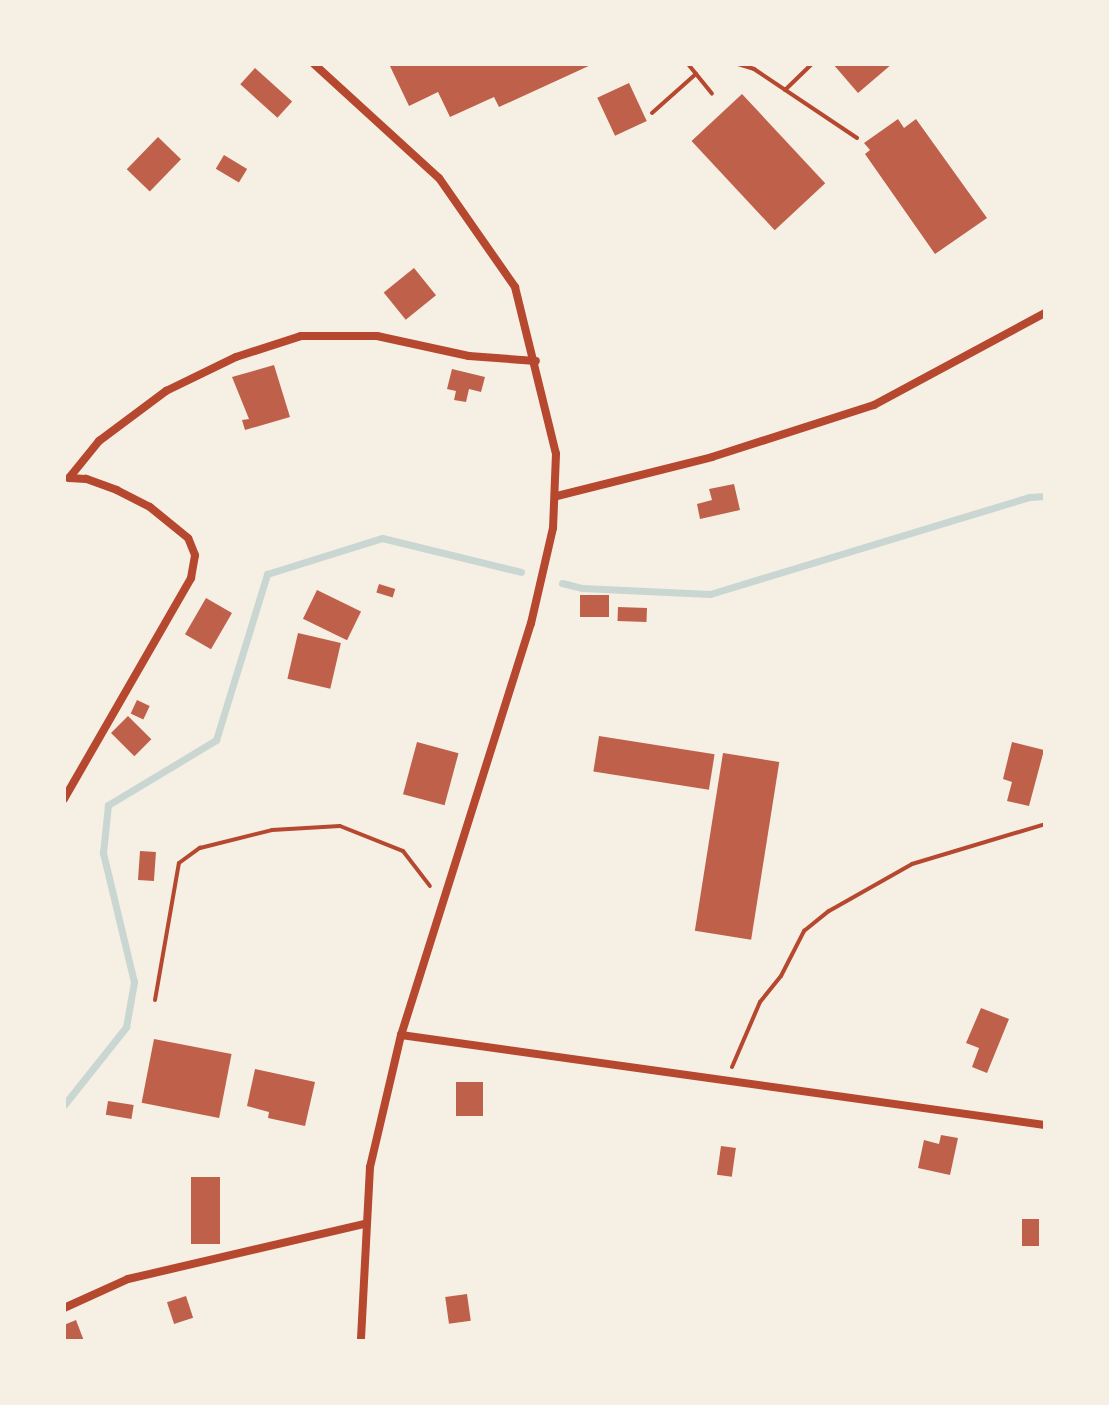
<!DOCTYPE html>
<style>
body{margin:0}
#map{position:relative;width:1109px;height:1405px;overflow:hidden;background:#f6efe4;font-family:Rubik,sans-serif}
div>[style]{position:absolute}
[style*='--x']{left:calc(var(--x)*1px);top:calc(var(--y)*1px);width:calc(var(--w)*1px);rotate:calc(var(--a)*1deg)}
.stream>*{height:7px;margin:-3.5px;padding:0 3.5px;transform-origin:3.5px;border-radius:3.5px;background:#c9d6d2}
.building>*{inset:0;background:#bf614a;transform-origin:0 0}
.path>*{height:4px;margin:-2px;padding:0 2px;transform-origin:2px;border-radius:2px;background:#b5482f}
.minor>*{height:8px;margin:-4px;padding:0 4px;transform-origin:4px;border-radius:4px;background:#b5482f}
span{translate:-50% -50%;white-space:nowrap;text-align:center;line-height:1.15;-webkit-text-stroke:7px #f6efe4;paint-order:stroke}
.frame{position:absolute;inset:0;border:66px solid #f6efe4;pointer-events:none}
</style>
<div id="map">
<div class="stream">
<i style="--x:562;--y:583;--w:21;--a:14"></i>
<i style="--x:582;--y:588;--w:128;--a:2.7"></i>
<i style="--x:710;--y:594;--w:334;--a:-16.9"></i>
<i style="--x:1030;--y:497;--w:15;--a:-4"></i>
<i style="--x:64;--y:1105;--w:100;--a:-51.5"></i>
<i style="--x:126;--y:1027;--w:46;--a:-79.9"></i>
<i style="--x:134;--y:982;--w:133;--a:-103.5"></i>
<i style="--x:103;--y:853;--w:48;--a:-84.1"></i>
<i style="--x:108;--y:805;--w:126;--a:-31"></i>
<i style="--x:216;--y:740;--w:174;--a:-72.9"></i>
<i style="--x:267;--y:574;--w:121;--a:-17.4"></i>
<i style="--x:382;--y:538;--w:143;--a:13.7"></i>
</div>
<div class="building">
<i style="clip-path:polygon(389px 64px,593px 64px,499px 107px,494px 97px,450px 117px,438px 92px,409px 106px)"></i>
<i style="clip-path:polygon(833px 64px,892px 64px,858px 93px)"></i>
<i style="left:255px;top:68px;width:50px;height:22px;rotate:42deg"></i>
<i style="left:629px;top:83px;width:42px;height:35px;rotate:65deg"></i>
<i style="left:742px;top:94px;width:122px;height:69px;rotate:47deg"></i>
<i style="clip-path:polygon(898px 119px,904px 128px,916px 119px,987px 218px,935px 254px,865px 154px,870px 150px,864px 143px)"></i>
<i style="left:158px;top:137px;width:32px;height:45px;rotate:44deg"></i>
<i style="left:224px;top:155px;width:27px;height:16px;rotate:31deg"></i>
<i style="left:414px;top:268px;width:35px;height:39px;rotate:51deg"></i>
<i style="clip-path:polygon(274px 365px,290px 417px,245px 430px,242px 420px,249px 419px,232px 377px)"></i>
<i style="clip-path:polygon(452px 369px,485px 377px,481px 392px,469px 389px,466px 402px,454px 400px,456px 391px,447px 389px)"></i>
<i style="clip-path:polygon(734px 484px,740px 510px,700px 519px,697px 504px,712px 500px,709px 489px)"></i>
<i style="left:379px;top:584px;width:17px;height:9px;rotate:17deg"></i>
<i style="left:317px;top:590px;width:49px;height:32px;rotate:26deg"></i>
<i style="left:609px;top:595px;width:22px;height:29px;rotate:90deg"></i>
<i style="left:206px;top:598px;width:30px;height:42px;rotate:30deg"></i>
<i style="left:618px;top:607px;width:29px;height:14px;rotate:2deg"></i>
<i style="left:298px;top:633px;width:44px;height:47px;rotate:13deg"></i>
<i style="left:137px;top:700px;width:14px;height:15px;rotate:25deg"></i>
<i style="left:128px;top:716px;width:33px;height:24px;rotate:45deg"></i>
<i style="left:599px;top:736px;width:117px;height:36px;rotate:9deg"></i>
<i style="left:417px;top:742px;width:43px;height:54px;rotate:15deg"></i>
<i style="clip-path:polygon(1012px 742px,1044px 750px,1029px 806px,1007px 801px,1012px 782px,1003px 779px)"></i>
<i style="left:723px;top:753px;width:57px;height:180px;rotate:9deg"></i>
<i style="left:140px;top:851px;width:16px;height:29px;rotate:4deg"></i>
<i style="clip-path:polygon(981px 1008px,1009px 1019px,987px 1073px,972px 1067px,979px 1048px,966px 1043px)"></i>
<i style="left:154px;top:1039px;width:79px;height:65px;rotate:11deg"></i>
<i style="clip-path:polygon(255px 1069px,315px 1082px,305px 1126px,268px 1118px,269px 1112px,247px 1106px)"></i>
<i style="left:456px;top:1082px;width:27px;height:34px"></i>
<i style="left:108px;top:1101px;width:26px;height:14px;rotate:9deg"></i>
<i style="clip-path:polygon(941px 1135px,958px 1138px,950px 1175px,918px 1168px,924px 1140px,939px 1144px)"></i>
<i style="left:721px;top:1146px;width:15px;height:29px;rotate:8deg"></i>
<i style="left:191px;top:1177px;width:29px;height:67px"></i>
<i style="left:1022px;top:1219px;width:17px;height:27px"></i>
<i style="left:467px;top:1294px;width:27px;height:22px;rotate:82deg"></i>
<i style="left:186px;top:1296px;width:23px;height:20px;rotate:72deg"></i>
<i style="clip-path:polygon(76px 1320px,84px 1341px,64px 1341px,64px 1325px)"></i>
</div>
<div class="path">
<i style="--x:688;--y:64;--w:38;--a:51"></i>
<i style="--x:738;--y:64;--w:17;--a:17"></i>
<i style="--x:754;--y:69;--w:124;--a:33.8"></i>
<i style="--x:785;--y:90;--w:37;--a:-44"></i>
<i style="--x:652;--y:113;--w:59;--a:-41.6"></i>
<i style="--x:155;--y:1000;--w:139;--a:-80.1"></i>
<i style="--x:179;--y:863;--w:26;--a:-36"></i>
<i style="--x:200;--y:848;--w:74;--a:-14"></i>
<i style="--x:272;--y:830;--w:68;--a:-3.4"></i>
<i style="--x:340;--y:826;--w:68;--a:21.6"></i>
<i style="--x:403;--y:851;--w:44;--a:52.4"></i>
<i style="--x:732;--y:1067;--w:71;--a:-66.7"></i>
<i style="--x:760;--y:1002;--w:33;--a:-51"></i>
<i style="--x:781;--y:976;--w:51;--a:-62.9"></i>
<i style="--x:804;--y:931;--w:32;--a:-39"></i>
<i style="--x:829;--y:911;--w:95;--a:-29.5"></i>
<i style="--x:912;--y:864;--w:139;--a:-16.7"></i>
</div>
<div class="minor">
<i style="--x:314;--y:64;--w:169;--a:42.4"></i>
<i style="--x:439;--y:178;--w:133;--a:55.1"></i>
<i style="--x:515;--y:287;--w:172;--a:76.2"></i>
<i style="--x:556;--y:454;--w:74;--a:92.3"></i>
<i style="--x:553;--y:528;--w:98;--a:103"></i>
<i style="--x:531;--y:623;--w:432;--a:107.5"></i>
<i style="--x:401;--y:1035;--w:136;--a:103.2"></i>
<i style="--x:370;--y:1167;--w:174;--a:93"></i>
<i style="--x:69;--y:478;--w:48;--a:-51"></i>
<i style="--x:99;--y:441;--w:84;--a:-36.7"></i>
<i style="--x:166;--y:391;--w:78;--a:-25.9"></i>
<i style="--x:236;--y:357;--w:68;--a:-17.9"></i>
<i style="--x:301;--y:336;--w:76;--a:0"></i>
<i style="--x:377;--y:336;--w:94;--a:12.3"></i>
<i style="--x:469;--y:356;--w:67;--a:4.3"></i>
<i style="--x:557;--y:496;--w:160;--a:-14.1"></i>
<i style="--x:712;--y:457;--w:170;--a:-17.8"></i>
<i style="--x:874;--y:405;--w:194;--a:-28.3"></i>
<i style="--x:64;--y:799;--w:255;--a:-60.1"></i>
<i style="--x:191;--y:578;--w:23;--a:-80"></i>
<i style="--x:195;--y:555;--w:18;--a:-112"></i>
<i style="--x:188;--y:538;--w:49;--a:-140.8"></i>
<i style="--x:150;--y:507;--w:37;--a:-153"></i>
<i style="--x:117;--y:490;--w:33;--a:-160"></i>
<i style="--x:86;--y:479;--w:17;--a:-177"></i>
<i style="--x:401;--y:1035;--w:650;--a:7.96"></i>
<i style="--x:64;--y:1308;--w:70;--a:-24.4"></i>
<i style="--x:128;--y:1279;--w:243;--a:-13.1"></i>
</div>
<div class="frame"></div>
</div>
